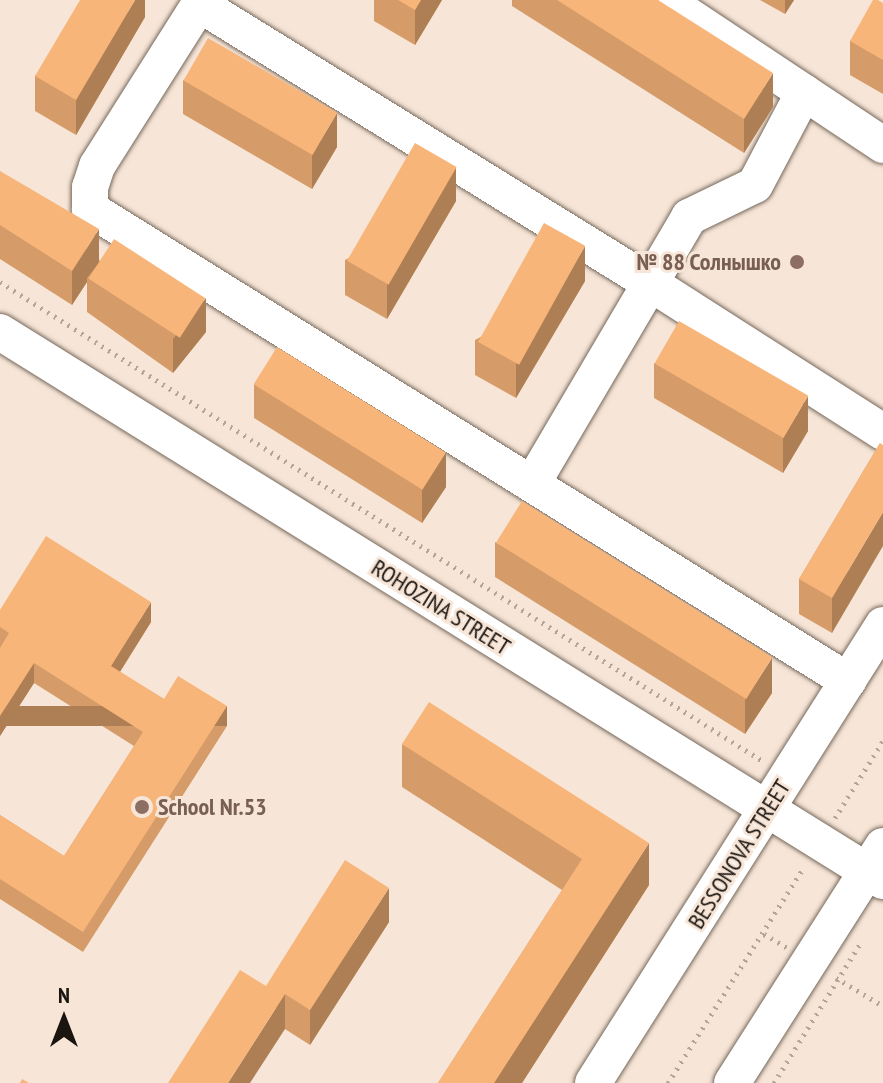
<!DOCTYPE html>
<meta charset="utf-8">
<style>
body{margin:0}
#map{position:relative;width:883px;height:1083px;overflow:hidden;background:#f7e6d8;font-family:"PT Sans Narrow",sans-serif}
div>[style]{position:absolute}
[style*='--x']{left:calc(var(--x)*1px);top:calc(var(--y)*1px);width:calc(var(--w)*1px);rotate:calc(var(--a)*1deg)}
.path>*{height:5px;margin-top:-2.5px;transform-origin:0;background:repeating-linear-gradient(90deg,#b3a59a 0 2px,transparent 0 8px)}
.roads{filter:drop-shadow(0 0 2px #76685b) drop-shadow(0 0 2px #76685b)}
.minor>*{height:36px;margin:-18px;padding:0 18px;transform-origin:18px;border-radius:18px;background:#fff}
.wall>*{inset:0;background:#d59c69}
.shaded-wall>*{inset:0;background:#ae7f55;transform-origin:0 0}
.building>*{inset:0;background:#f8b57a;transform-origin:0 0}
.dots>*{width:22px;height:22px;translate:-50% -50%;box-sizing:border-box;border:4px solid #f7e6d8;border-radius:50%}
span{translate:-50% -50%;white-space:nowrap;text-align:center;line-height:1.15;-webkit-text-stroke:6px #f7e6d8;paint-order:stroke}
.education-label{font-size:24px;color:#785e54;font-weight:700}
.right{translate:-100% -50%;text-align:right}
.left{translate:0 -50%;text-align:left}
.street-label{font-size:24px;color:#1b1510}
.north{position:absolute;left:24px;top:979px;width:80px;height:80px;-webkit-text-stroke:6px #f7e6d8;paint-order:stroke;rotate:0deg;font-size:22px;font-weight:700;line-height:32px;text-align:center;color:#1b1510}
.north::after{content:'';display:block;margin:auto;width:28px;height:36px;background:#1b1510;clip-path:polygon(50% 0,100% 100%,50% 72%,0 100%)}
</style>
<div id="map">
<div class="path">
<i style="--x:0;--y:282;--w:899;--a:32.13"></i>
<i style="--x:835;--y:818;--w:91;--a:-58.1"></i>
<i style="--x:764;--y:934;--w:27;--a:31"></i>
<i style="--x:836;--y:978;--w:55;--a:30.8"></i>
<i style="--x:668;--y:1083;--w:255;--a:-57.8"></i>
<i style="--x:774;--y:1083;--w:163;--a:-58.3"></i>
</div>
<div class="roads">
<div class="minor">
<i style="--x:202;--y:0;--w:196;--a:122.3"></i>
<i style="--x:97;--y:166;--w:22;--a:108"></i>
<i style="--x:90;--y:187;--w:22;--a:90"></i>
<i style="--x:90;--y:209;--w:893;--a:31.91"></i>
<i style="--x:665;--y:0;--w:262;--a:33.6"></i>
<i style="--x:199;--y:4;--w:530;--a:31.74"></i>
<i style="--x:650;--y:283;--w:277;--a:32.6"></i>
<i style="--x:0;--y:332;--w:1040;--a:31.87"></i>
<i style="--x:532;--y:484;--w:310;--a:-59.5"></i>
<i style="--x:689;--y:217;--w:73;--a:-25.9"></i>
<i style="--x:755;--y:185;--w:105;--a:-62.2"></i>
<i style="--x:593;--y:1083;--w:542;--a:-57.66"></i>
<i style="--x:732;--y:1083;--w:281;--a:-57.5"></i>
</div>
</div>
<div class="wall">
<i style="clip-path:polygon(145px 0,145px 17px,76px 135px,35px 111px,35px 76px)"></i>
<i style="clip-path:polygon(374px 0,442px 0,415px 45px,374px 21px)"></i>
<i style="clip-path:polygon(512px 0,658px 0,773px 107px,744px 153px,512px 6px)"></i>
<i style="clip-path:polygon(760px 0,794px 0,785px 14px)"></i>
<i style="clip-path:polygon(883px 3px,883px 94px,850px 75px,850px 41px)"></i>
<i style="clip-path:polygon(183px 80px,337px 147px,312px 189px,183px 114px)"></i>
<i style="clip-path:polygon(0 171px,99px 260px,206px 332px,173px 373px,87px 312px,87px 282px,72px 305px,0 259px)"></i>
<i style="clip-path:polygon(456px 201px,387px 319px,345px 295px,345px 260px)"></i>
<i style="clip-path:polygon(585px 281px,516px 398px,475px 375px,475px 340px)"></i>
<i style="clip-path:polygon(654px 363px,808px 431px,783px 473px,654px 398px)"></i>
<i style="clip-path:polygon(254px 384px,446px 487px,422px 523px,254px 418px)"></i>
<i style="clip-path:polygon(880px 443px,832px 633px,799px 614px,799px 579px)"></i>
<i style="clip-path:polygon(495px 542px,772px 693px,745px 734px,495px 577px)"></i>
<i style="clip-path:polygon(0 610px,151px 622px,120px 672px,164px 699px,227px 726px,83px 952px,0 899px,0 815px,64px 856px,134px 746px,34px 683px,0 736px)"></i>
<i style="clip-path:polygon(402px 744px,649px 885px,522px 1083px,438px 1083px,562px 890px,402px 787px)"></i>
<i style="clip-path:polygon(389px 922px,310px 1045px,285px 1029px,266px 986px)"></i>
</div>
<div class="shaded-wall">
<i style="clip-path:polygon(135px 0,145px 0,145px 17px,76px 135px,76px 100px)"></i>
<i style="clip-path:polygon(421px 0,442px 0,415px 45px,415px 10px)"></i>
<i style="clip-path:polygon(785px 0,794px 0,785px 14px)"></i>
<i style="clip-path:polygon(773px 73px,773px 107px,744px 153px,744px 119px)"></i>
<i style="clip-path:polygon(337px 113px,337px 147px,312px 189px,312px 155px)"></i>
<i style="clip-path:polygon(456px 167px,456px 201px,387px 319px,387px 284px)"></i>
<i style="clip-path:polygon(99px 229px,99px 263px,87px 278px,87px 282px,72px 305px,72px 271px)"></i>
<i style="clip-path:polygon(585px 246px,585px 281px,516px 398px,516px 364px)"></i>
<i style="clip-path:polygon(206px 298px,206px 332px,173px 373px,173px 339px)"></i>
<i style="clip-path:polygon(808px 396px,808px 431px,783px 473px,783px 438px)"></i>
<i style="clip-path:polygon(446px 452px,446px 487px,422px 523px,422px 489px)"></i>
<i style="clip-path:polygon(883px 512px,883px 546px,832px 633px,832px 598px)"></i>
<i style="clip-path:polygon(151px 602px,151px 622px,111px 686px,111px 666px)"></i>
<i style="clip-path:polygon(772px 658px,772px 693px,745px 734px,745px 700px)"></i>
<i style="clip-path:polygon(34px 663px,34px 683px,0 736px,0 716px)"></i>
<i style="left:227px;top:706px;width:20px;height:268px;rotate:90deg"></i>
<i style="clip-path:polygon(649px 843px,649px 885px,522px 1083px,494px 1083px)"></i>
<i style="clip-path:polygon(389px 888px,389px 922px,310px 1045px,310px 1010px)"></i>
<i style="clip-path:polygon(285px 994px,285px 1029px,250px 1083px,228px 1083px)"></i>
</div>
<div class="building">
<i style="clip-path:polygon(80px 0,135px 0,76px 100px,35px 76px)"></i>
<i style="clip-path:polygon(398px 0,421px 0,415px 10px)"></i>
<i style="clip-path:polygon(557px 0,658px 0,773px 73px,744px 119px)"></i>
<i style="clip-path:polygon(873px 0,878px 0,883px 3px,883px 60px,850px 41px)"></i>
<i style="left:208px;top:38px;width:149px;height:49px;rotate:30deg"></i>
<i style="left:415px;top:143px;width:48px;height:136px;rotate:30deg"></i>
<i style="clip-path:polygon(0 171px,99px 229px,72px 271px,0 225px)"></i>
<i style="left:544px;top:223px;width:47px;height:136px;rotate:29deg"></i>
<i style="left:114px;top:239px;width:109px;height:47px;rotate:33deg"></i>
<i style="left:679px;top:321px;width:149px;height:49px;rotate:30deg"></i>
<i style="left:277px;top:347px;width:199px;height:44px;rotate:32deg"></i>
<i style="clip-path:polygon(880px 443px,883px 445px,883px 512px,832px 598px,799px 579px)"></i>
<i style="left:522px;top:501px;width:295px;height:49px;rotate:32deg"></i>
<i style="clip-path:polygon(46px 536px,151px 602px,111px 666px,164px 699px,178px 676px,227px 706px,83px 932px,0 879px,0 815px,64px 856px,143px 732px,34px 663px,0 716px,0 648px,9px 633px,0 627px,0 610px)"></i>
<i style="clip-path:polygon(429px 702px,649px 843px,494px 1083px,438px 1083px,582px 859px,402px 744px)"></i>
<i style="clip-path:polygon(345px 860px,389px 888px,310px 1010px,285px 994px,228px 1083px,168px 1083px,240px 970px,266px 986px)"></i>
<i style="clip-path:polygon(22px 1079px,29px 1083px,20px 1083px)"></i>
</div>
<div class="dots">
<i style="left:797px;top:262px;background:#8d6e63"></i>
<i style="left:142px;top:807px;background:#8d6e63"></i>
</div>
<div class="education-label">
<span class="right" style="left:781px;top:262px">№ 88 Солнышко</span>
<span class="left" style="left:158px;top:807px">School Nr.53</span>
</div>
<div class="street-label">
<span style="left:441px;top:607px;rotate:32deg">ROHOZINA STREET</span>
<span style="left:739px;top:854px;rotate:-58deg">BESSONOVA STREET</span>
</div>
<div class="north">N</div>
</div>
